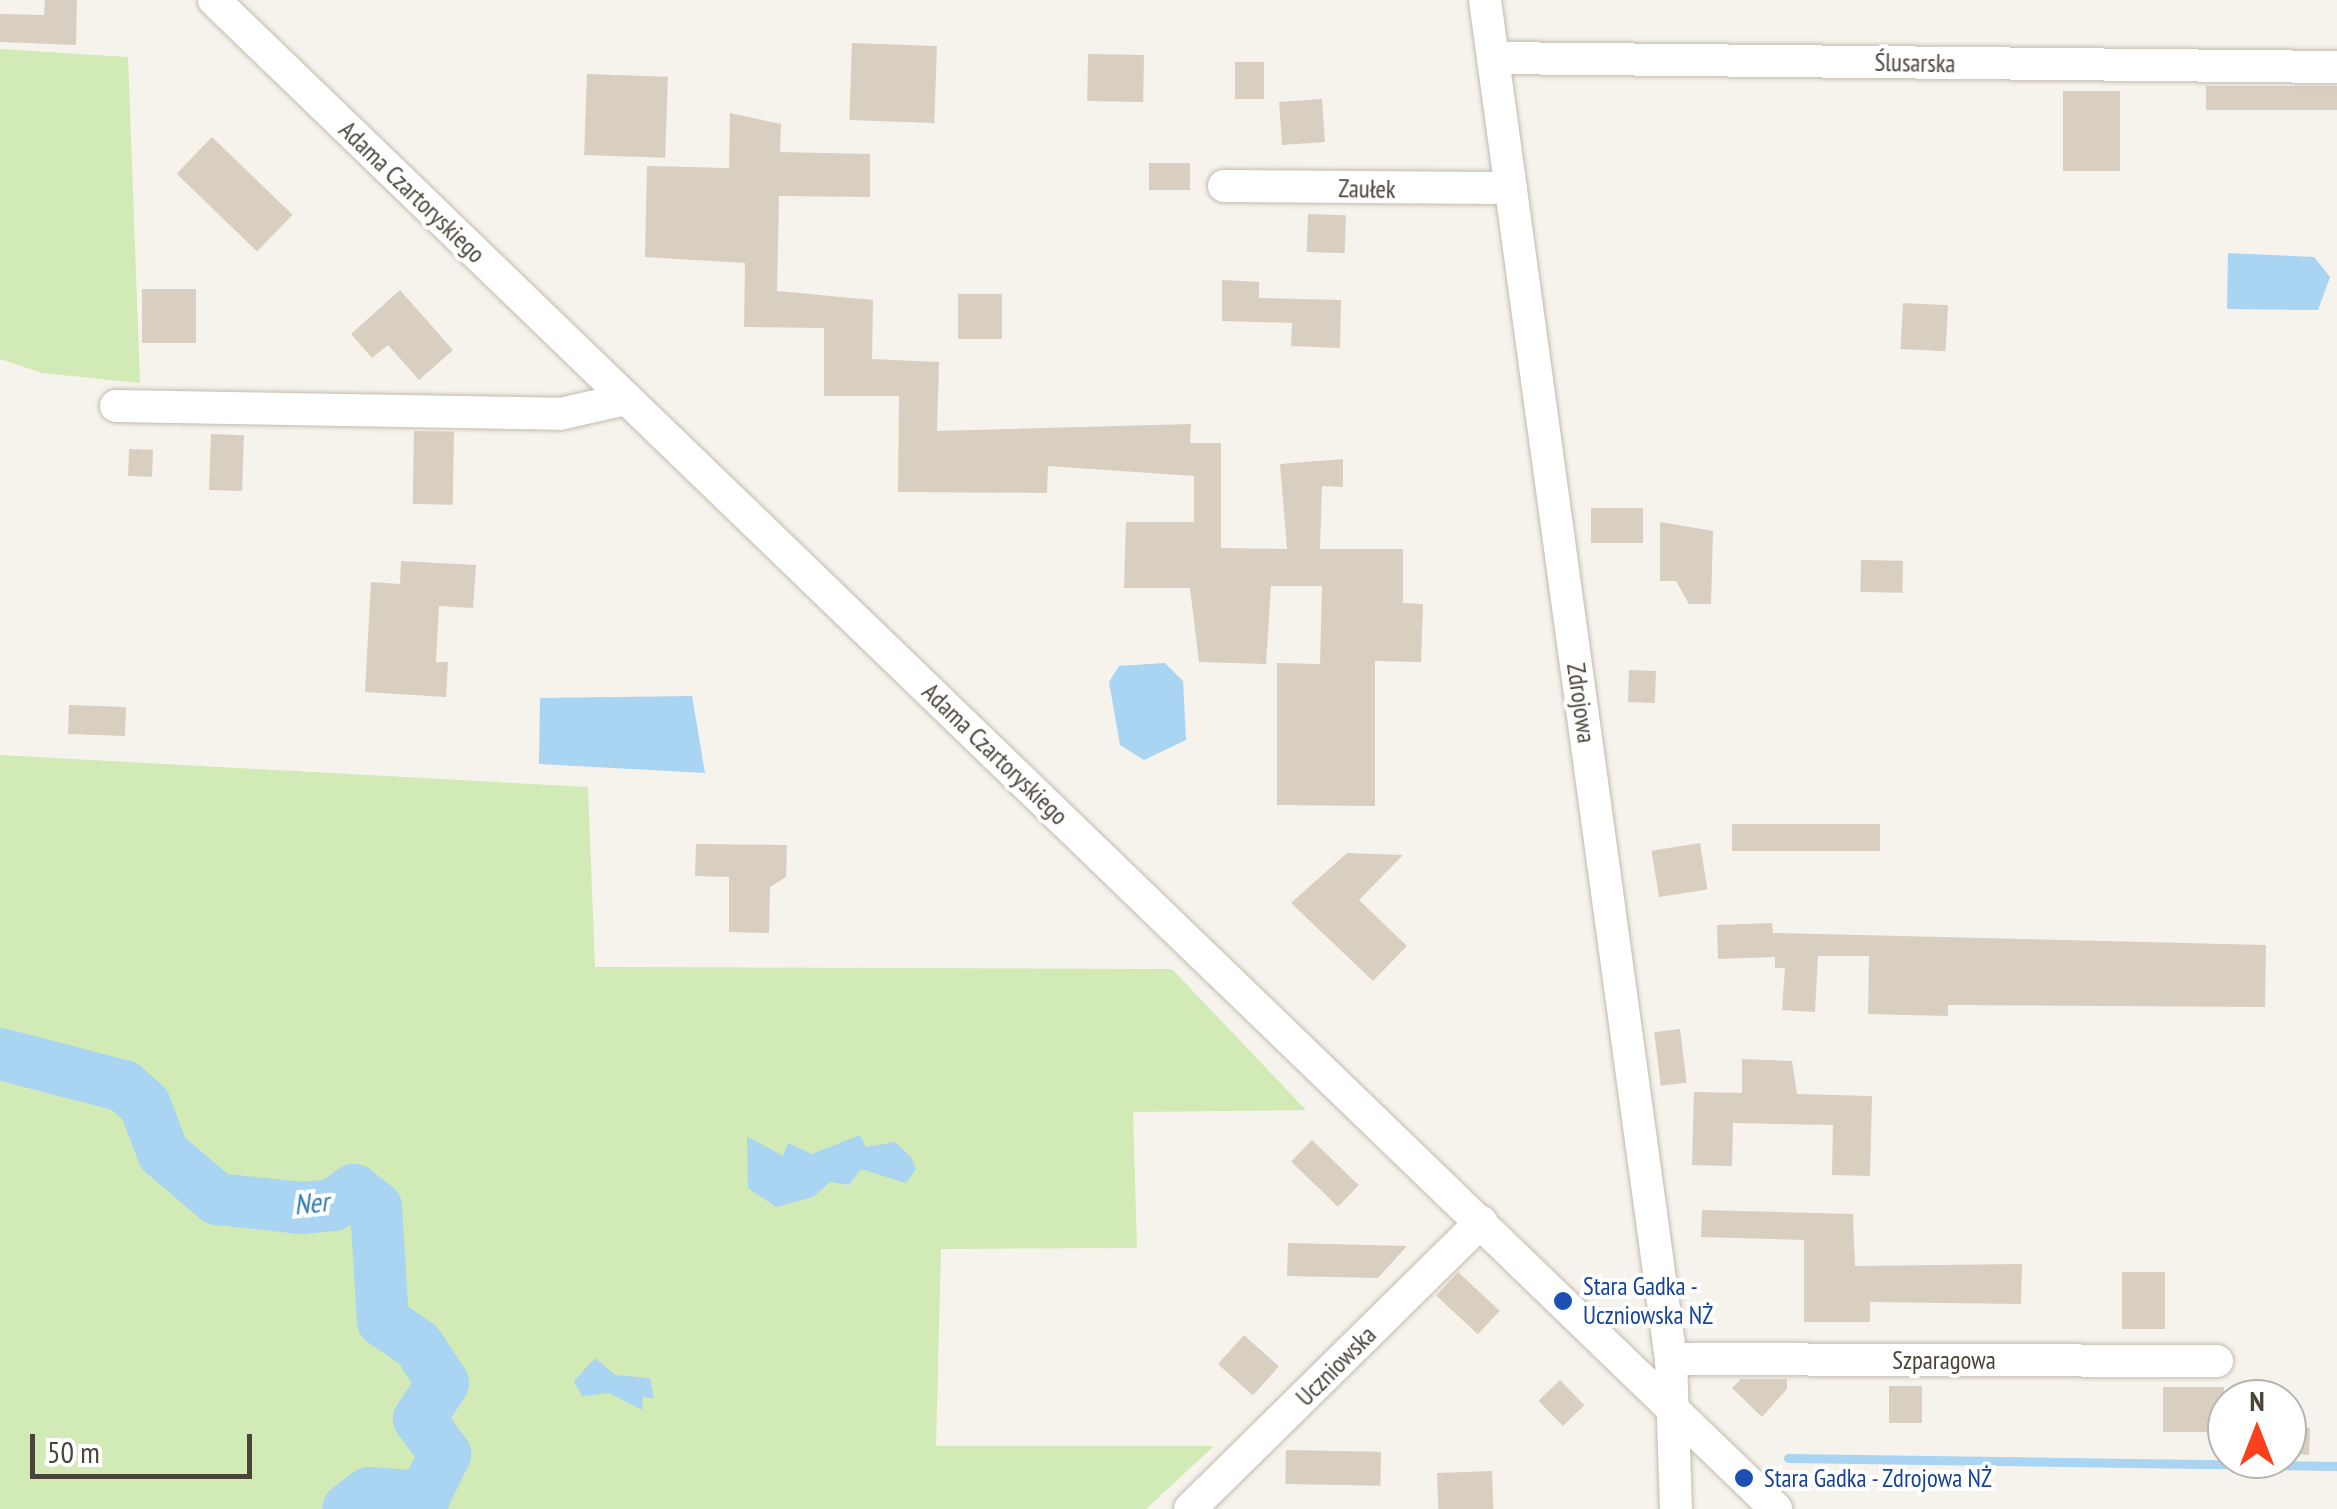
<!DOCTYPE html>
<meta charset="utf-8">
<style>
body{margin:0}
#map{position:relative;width:2337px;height:1509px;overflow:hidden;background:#f6f3ec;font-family:"PT Sans Narrow",sans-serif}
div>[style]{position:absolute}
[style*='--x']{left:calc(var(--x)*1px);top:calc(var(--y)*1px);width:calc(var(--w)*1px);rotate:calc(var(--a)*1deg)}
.green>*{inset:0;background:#d2eab5}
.water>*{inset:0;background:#a9d4f2}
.stream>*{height:9px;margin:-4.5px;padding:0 4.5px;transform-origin:4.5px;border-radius:4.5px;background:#a9d4f2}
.river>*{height:52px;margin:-26px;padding:0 26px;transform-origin:26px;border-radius:26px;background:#a9d4f2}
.building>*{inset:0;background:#d8cfc1;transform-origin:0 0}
.roads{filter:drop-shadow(0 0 2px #c2bbae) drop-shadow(0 0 2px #c2bbae)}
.minor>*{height:32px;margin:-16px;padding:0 16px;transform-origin:16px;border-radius:16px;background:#fff}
.dots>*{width:28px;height:28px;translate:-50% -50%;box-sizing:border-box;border:5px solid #fff;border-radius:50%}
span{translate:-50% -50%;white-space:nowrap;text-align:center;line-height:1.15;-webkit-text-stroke:8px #fff;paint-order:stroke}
.street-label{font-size:25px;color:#4b4439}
.transit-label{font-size:25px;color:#164399}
.left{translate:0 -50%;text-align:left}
.water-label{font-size:28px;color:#2e7ab2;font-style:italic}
.north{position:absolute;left:2207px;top:1379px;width:100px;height:100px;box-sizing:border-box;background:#fff;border:2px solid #b7b4b0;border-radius:50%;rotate:0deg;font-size:28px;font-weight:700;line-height:40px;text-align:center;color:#4b4439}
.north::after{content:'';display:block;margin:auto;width:35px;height:45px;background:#fc3f1d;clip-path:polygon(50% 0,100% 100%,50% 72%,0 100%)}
.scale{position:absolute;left:30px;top:1434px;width:222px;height:45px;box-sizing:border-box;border:5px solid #4b4439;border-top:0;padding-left:12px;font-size:30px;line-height:35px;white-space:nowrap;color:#4b4439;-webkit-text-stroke:8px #fff;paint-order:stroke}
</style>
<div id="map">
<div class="green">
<i style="clip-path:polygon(0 49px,128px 57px,140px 383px,42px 373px,0 359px)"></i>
<i style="clip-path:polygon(0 755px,588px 787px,595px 967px,1172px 969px,1306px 1110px,1133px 1112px,1137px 1248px,941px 1249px,936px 1446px,1214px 1446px,1146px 1509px,0 1509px)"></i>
</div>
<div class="water">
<i style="clip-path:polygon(2228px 253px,2314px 257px,2330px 277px,2318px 310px,2227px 309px)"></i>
<i style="clip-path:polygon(1165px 663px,1183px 681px,1186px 740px,1144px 760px,1120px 745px,1109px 682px,1119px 666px)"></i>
<i style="clip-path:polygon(692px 696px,705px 773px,539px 764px,540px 698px)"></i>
<i style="clip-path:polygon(860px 1135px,866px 1147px,895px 1142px,911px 1157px,916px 1169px,906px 1183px,861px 1169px,849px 1185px,830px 1182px,813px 1197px,776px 1207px,748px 1188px,747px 1136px,783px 1156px,788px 1143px,812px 1154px)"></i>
<i style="clip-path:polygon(595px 1358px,615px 1375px,650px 1378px,654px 1399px,643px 1396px,642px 1410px,609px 1393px,582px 1396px,574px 1381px)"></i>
</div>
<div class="stream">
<i style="--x:1788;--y:1458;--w:549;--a:0.83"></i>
</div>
<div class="river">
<i style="--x:0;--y:1054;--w:128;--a:14.5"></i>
<i style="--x:124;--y:1086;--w:28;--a:42"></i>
<i style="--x:145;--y:1105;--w:51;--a:69.4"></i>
<i style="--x:163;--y:1153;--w:71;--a:40.4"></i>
<i style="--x:217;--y:1199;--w:84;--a:6.1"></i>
<i style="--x:301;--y:1208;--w:32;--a:-5"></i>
<i style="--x:333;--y:1205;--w:26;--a:-36"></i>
<i style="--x:354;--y:1190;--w:28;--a:38"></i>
<i style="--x:376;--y:1207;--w:114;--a:86.5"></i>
<i style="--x:383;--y:1321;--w:42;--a:34.4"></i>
<i style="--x:418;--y:1345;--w:45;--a:56.7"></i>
<i style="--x:443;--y:1383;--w:43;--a:123.7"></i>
<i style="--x:419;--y:1419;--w:44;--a:53.4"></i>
<i style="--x:445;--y:1454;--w:48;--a:116"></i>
<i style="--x:424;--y:1497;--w:55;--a:-175.8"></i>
<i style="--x:369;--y:1493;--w:26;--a:143"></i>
</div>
<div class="building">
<i style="clip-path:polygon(45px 0,77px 0,76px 45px,0 42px,0 14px,44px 15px)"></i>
<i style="left:852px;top:43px;width:85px;height:77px;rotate:2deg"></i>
<i style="left:1088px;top:54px;width:56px;height:47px;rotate:1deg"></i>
<i style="left:1235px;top:62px;width:29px;height:37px"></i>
<i style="left:587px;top:74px;width:81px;height:81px;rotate:2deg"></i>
<i style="left:2206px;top:86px;width:131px;height:24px"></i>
<i style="left:2063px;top:91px;width:57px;height:80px"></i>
<i style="left:1322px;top:99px;width:43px;height:43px;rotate:86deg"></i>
<i style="clip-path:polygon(730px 113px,781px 124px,780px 152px,870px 154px,870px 197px,779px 196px,777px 291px,873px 300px,872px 359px,939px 362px,937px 431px,1191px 424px,1190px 443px,1221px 443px,1221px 548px,1287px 549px,1280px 464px,1343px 459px,1343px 487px,1322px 486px,1320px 549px,1403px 549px,1403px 603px,1423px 604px,1421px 662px,1375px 661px,1375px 806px,1277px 805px,1277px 663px,1320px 664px,1322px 586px,1271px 586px,1266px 664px,1199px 662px,1190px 588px,1124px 588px,1126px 522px,1194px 522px,1194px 476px,1048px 466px,1047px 493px,898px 492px,899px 396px,824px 396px,824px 328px,744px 327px,745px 263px,645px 257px,647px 166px,729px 168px)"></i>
<i style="left:212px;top:137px;width:112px;height:51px;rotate:44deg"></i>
<i style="left:1149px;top:163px;width:41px;height:27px"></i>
<i style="left:1308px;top:214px;width:38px;height:38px;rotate:2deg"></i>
<i style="clip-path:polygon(1222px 280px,1259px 282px,1259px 298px,1341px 300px,1340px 348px,1291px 346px,1292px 323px,1222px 321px)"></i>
<i style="left:142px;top:289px;width:54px;height:54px"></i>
<i style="clip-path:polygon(400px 290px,453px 350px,419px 380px,388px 345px,372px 358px,351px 334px)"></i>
<i style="left:958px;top:294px;width:44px;height:45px"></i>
<i style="left:1903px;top:303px;width:45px;height:46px;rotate:3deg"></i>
<i style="left:414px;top:431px;width:40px;height:73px;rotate:1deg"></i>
<i style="left:211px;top:434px;width:33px;height:56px;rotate:2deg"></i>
<i style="left:129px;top:449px;width:24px;height:27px;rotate:2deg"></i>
<i style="left:1591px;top:508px;width:52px;height:35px"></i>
<i style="clip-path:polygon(1660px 522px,1713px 531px,1711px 604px,1689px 604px,1676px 581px,1660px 581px)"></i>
<i style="left:1861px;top:560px;width:42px;height:32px;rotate:1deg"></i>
<i style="clip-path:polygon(401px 561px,476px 565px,473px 608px,439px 606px,436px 662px,448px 662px,446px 697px,365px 692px,371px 582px,400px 584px)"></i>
<i style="left:1629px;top:670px;width:27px;height:32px;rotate:2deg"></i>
<i style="left:69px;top:705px;width:57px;height:29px;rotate:2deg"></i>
<i style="left:1732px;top:824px;width:148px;height:27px"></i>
<i style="left:1700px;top:843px;width:47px;height:49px;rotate:81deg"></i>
<i style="clip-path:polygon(696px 844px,787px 845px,786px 877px,770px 887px,769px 933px,729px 932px,729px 877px,695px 876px)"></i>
<i style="clip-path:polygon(1347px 853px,1403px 855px,1359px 900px,1407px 946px,1373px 981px,1291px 903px)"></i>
<i style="clip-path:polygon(1772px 923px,1773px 933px,2266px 945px,2265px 1007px,1948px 1005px,1948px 1016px,1868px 1014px,1869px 956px,1818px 956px,1815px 1012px,1782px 1010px,1785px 968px,1775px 968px,1775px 957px,1718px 959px,1717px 925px)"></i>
<i style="left:1680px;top:1029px;width:54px;height:26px;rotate:83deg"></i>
<i style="clip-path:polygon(1742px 1059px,1792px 1061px,1797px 1094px,1872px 1096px,1870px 1176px,1832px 1175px,1833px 1125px,1733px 1123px,1732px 1166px,1692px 1165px,1694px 1092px,1742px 1093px)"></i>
<i style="left:1312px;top:1140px;width:65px;height:30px;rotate:44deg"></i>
<i style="clip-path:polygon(1702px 1210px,1853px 1214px,1855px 1266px,2022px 1264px,2021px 1304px,1870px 1302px,1870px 1322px,1804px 1322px,1804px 1240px,1701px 1237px)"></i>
<i style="clip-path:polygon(1288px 1243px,1407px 1246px,1378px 1278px,1287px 1276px)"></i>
<i style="left:1458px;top:1272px;width:57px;height:32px;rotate:43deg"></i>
<i style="left:2122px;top:1272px;width:43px;height:57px"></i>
<i style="left:1244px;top:1335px;width:47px;height:39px;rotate:42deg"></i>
<i style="clip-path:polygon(1741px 1379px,1787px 1379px,1787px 1389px,1762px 1417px,1732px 1388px)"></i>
<i style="left:1560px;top:1380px;width:35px;height:30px;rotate:46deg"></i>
<i style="left:1922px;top:1386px;width:37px;height:33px;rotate:90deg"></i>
<i style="left:2163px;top:1387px;width:61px;height:45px"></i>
<i style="left:2287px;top:1427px;width:23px;height:27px;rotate:2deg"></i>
<i style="left:1286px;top:1450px;width:95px;height:34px;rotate:1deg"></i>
<i style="left:1492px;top:1471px;width:38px;height:55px;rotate:88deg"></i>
</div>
<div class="roads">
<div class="minor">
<i style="--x:214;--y:0;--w:2172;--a:44.01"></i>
<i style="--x:1485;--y:0;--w:1372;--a:82.21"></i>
<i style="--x:1671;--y:1359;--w:150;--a:88.1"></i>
<i style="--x:1493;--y:58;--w:844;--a:0.61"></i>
<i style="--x:1224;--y:186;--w:287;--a:0.4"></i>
<i style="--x:116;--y:406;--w:444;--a:1"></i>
<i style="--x:560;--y:414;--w:68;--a:-12.8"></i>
<i style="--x:1671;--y:1359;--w:546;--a:0.21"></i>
<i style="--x:1190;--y:1509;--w:409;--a:-44.6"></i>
</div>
</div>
<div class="dots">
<i style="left:1563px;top:1301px;background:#1a4fb4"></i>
<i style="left:1744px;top:1478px;background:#1a4fb4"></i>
</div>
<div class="street-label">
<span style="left:1915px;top:63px;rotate:1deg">Ślusarska</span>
<span style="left:1367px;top:189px;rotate:1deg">Zaułek</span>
<span style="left:412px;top:192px;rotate:44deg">Adama Czartoryskiego</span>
<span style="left:1581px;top:703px;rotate:82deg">Zdrojowa</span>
<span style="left:995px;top:754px;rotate:44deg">Adama Czartoryskiego</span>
<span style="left:1944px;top:1360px">Szparagowa</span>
<span style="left:1336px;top:1366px;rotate:-45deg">Uczniowska</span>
</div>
<div class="transit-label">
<span class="left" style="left:1583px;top:1301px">Stara Gadka -<br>Uczniowska NŻ</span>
<span class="left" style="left:1764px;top:1478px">Stara Gadka - Zdrojowa NŻ</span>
</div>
<div class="water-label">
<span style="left:311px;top:1203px;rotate:-6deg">Ner</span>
</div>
<div class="north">N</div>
<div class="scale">50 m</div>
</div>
